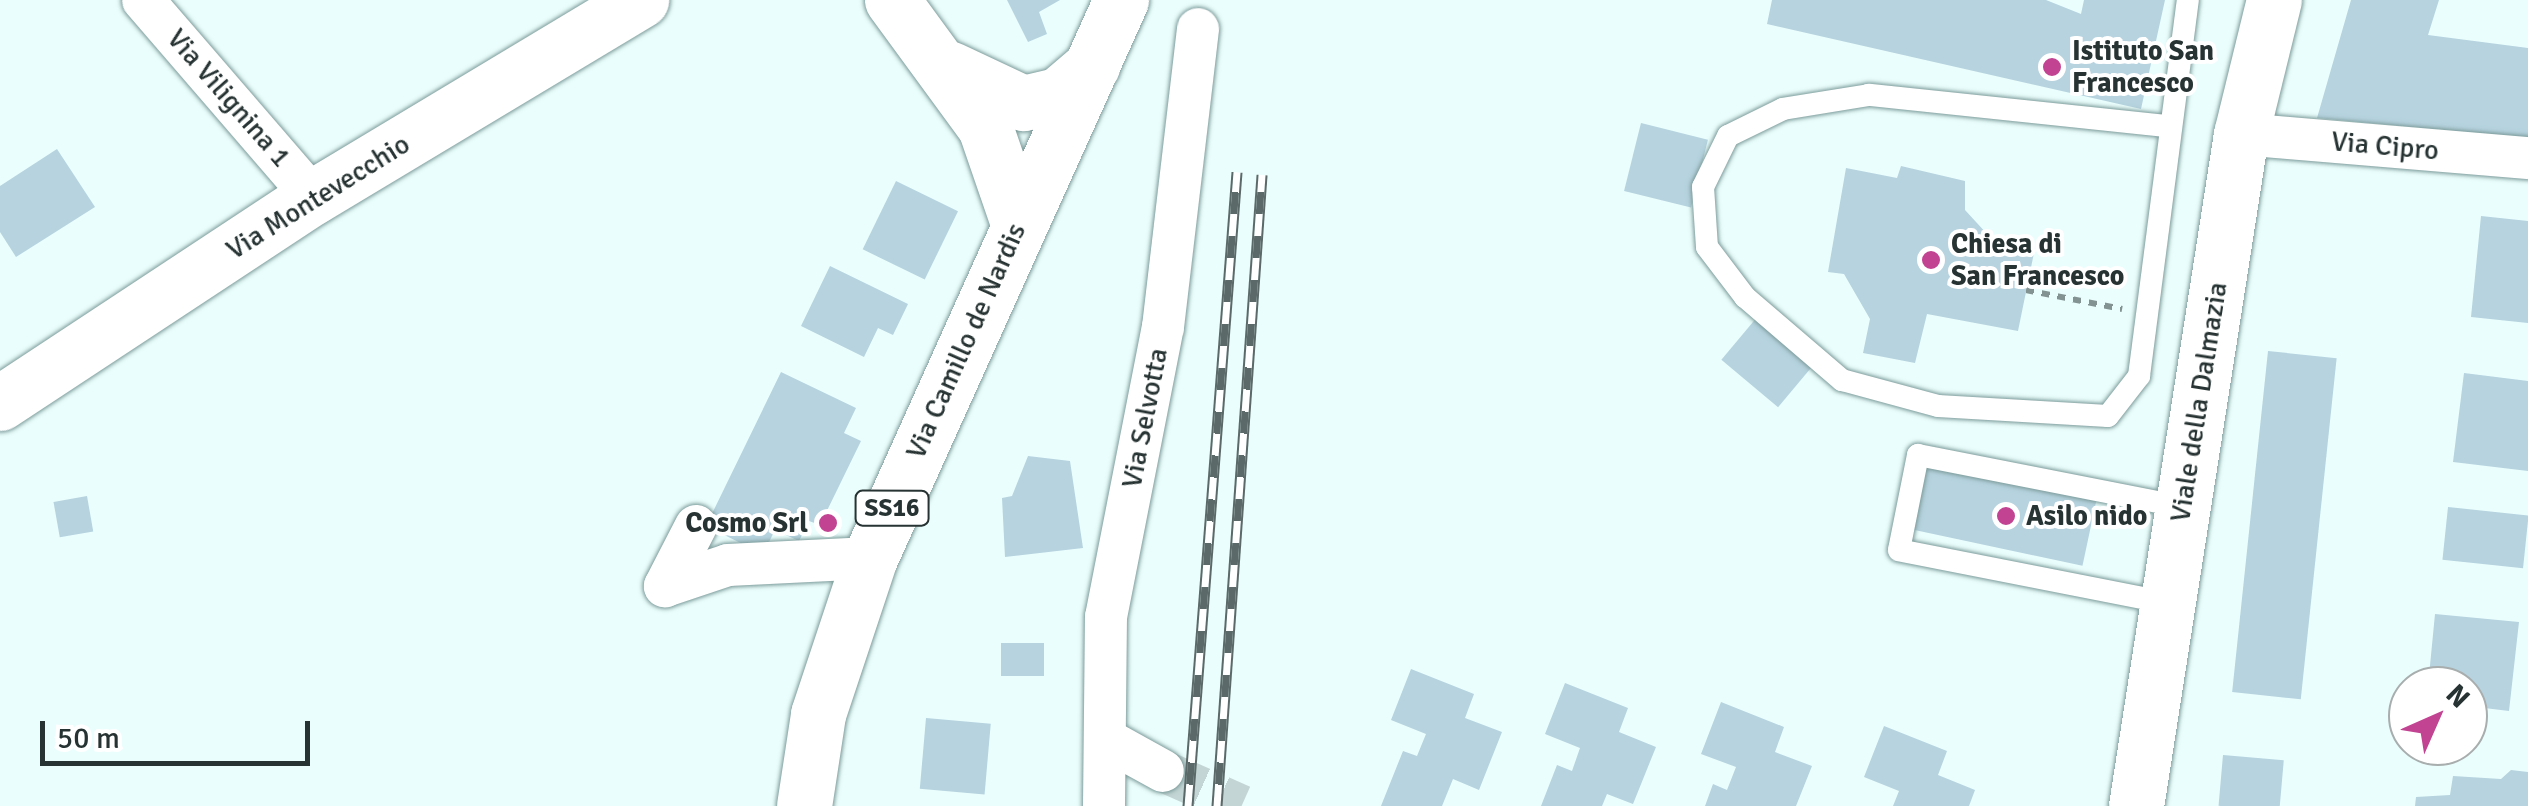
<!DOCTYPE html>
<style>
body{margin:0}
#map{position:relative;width:2528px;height:806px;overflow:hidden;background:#eafefd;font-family:Signika,sans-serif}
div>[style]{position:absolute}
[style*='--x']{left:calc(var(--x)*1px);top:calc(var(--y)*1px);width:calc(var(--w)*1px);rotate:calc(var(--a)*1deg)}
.building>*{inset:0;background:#b6d3df;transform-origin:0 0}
.minor-tunnel>*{height:42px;margin-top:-21px;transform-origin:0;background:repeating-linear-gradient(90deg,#c3d5d4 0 42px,transparent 0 63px)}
.path>*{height:6px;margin-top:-3px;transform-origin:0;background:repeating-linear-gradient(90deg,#829392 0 8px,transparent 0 16px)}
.roads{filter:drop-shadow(0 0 2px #7c9b9a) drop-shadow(0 0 2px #7c9b9a)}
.service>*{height:22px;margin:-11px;padding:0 11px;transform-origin:11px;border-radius:11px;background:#fff}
.minor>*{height:42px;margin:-21px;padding:0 21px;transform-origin:21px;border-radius:21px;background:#fff}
.tertiary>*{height:55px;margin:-27.5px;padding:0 27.5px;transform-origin:27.5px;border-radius:27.5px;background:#fff}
.primary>*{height:55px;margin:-27.5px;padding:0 27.5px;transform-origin:27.5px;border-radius:27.5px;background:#fff}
.rail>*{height:11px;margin-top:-5.5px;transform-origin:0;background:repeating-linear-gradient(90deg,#fff 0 22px,#5b6a69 0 44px);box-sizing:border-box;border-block:2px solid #5b6a69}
.dots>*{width:28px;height:28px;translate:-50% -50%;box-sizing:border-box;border:5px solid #fff;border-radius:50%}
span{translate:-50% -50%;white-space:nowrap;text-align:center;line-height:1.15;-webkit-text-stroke:8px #fff;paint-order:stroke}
.shield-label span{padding:2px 8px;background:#fff;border:2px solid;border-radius:8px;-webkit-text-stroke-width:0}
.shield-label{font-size:25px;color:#263332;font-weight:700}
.poi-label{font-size:28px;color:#263332;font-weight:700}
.left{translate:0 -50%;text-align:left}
.right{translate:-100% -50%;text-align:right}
.street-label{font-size:28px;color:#263332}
.north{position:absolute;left:2388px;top:666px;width:100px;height:100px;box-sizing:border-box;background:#fff;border:2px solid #a8adad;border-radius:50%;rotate:45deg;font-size:28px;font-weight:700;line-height:40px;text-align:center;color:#263332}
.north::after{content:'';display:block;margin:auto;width:35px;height:45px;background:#c14392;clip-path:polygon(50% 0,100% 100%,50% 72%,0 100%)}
.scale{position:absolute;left:40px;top:721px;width:270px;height:45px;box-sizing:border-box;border:5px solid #263332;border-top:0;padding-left:12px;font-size:30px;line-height:35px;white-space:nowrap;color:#263332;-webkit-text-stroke:8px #fff;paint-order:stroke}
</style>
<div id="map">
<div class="building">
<i style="clip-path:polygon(1007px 0,1060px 0,1039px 12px,1047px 34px,1028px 42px)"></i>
<i style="clip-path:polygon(1772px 0,2046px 0,2081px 14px,2084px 0,2165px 0,2141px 109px,1767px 24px)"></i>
<i style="clip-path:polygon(2351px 0,2439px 0,2428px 35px,2528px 48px,2528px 138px,2317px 118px)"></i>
<i style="left:1641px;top:123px;width:69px;height:70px;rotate:14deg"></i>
<i style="clip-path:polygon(57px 149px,95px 207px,16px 257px,0 232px,0 186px)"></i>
<i style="clip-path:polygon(1901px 166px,1965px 181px,1965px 210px,1988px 235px,2035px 248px,2018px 331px,1927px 314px,1915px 363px,1863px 353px,1870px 319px,1844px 274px,1828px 272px,1846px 168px,1897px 178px)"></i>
<i style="left:896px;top:181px;width:69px;height:76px;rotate:26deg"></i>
<i style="clip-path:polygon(2481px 216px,2528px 221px,2528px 323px,2471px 317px)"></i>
<i style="clip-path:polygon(830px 266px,908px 304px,893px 335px,878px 328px,864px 357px,801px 326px)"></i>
<i style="left:1758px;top:316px;width:74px;height:57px;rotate:40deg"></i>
<i style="left:2268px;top:351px;width:69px;height:343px;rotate:6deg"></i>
<i style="clip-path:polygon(781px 372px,856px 408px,844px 433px,861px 441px,820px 525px,809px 521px,799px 541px,775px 530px,763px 554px,706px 526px)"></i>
<i style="clip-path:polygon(2464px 373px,2528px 381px,2528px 471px,2453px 462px)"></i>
<i style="clip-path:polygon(1028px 456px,1070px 461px,1083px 548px,1005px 557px,1002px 498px,1012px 496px)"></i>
<i style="left:1926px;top:465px;width:174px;height:66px;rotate:12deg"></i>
<i style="left:87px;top:496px;width:36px;height:34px;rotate:80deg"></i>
<i style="left:2448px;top:507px;width:81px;height:53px;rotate:6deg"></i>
<i style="clip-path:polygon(2435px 614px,2519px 622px,2509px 711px,2468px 706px,2468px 686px,2428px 686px)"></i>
<i style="left:1001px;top:643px;width:43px;height:33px"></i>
<i style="clip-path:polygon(1411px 669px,1474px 694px,1465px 718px,1502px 732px,1479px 790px,1453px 779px,1442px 806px,1381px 806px,1403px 751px,1417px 756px,1426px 734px,1391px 720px)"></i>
<i style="clip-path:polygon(1565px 683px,1628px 708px,1619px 732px,1656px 747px,1633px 804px,1607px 794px,1602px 806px,1541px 806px,1557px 765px,1572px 771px,1580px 748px,1545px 734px)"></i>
<i style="clip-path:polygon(1721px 702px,1784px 727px,1775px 752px,1812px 766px,1796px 806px,1705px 806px,1713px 784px,1727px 790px,1736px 767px,1701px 754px)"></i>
<i style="left:926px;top:718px;width:65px;height:71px;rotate:5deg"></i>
<i style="clip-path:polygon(1884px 726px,1947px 751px,1938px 775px,1975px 790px,1969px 806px,1893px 806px,1899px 791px,1864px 777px)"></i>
<i style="left:2223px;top:755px;width:61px;height:51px;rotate:5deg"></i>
<i style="clip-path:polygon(2511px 770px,2528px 772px,2528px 806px,2415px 806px,2416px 797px,2450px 795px,2453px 776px,2501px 779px)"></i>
</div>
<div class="minor-tunnel">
<i style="--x:1163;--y:771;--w:86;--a:23.9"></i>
</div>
<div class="path">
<i style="--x:2026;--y:290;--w:98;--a:11.2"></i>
</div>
<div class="roads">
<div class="service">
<i style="--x:2166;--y:126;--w:299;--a:-174"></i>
<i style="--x:1869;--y:95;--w:87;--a:170.8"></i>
<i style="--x:1783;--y:109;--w:61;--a:153.9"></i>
<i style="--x:1728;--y:136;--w:57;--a:116.1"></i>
<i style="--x:1703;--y:187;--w:60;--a:86.2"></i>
<i style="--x:1707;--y:247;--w:63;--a:52.8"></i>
<i style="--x:1745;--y:297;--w:128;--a:40.6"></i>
<i style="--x:1842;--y:380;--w:99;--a:15.2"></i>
<i style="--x:1938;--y:406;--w:170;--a:3.4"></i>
<i style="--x:2108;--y:416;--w:51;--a:-52.2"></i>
<i style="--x:2139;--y:376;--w:379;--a:-82.6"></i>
<i style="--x:2168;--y:603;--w:274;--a:-168.9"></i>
<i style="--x:1899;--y:550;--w:97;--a:-78.7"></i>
<i style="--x:1918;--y:455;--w:270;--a:11.1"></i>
</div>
<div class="minor">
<i style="--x:143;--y:0;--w:260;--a:49.2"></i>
<i style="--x:2241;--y:134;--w:288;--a:4.8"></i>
<i style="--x:696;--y:526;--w:68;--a:117.3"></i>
<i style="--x:665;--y:586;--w:66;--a:-18.4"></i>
<i style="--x:728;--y:565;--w:142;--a:-2.8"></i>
<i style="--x:1105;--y:739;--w:66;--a:28.9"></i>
<i style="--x:1104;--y:806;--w:189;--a:-89.4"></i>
<i style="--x:1106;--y:617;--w:296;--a:-78.9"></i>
<i style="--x:1163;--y:327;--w:300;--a:-83.3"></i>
</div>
<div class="tertiary">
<i style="--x:892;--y:0;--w:157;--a:53.8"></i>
<i style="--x:985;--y:127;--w:102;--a:71"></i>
<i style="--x:951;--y:69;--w:80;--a:25.3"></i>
<i style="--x:1023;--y:103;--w:36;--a:-13"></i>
<i style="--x:1058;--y:95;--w:45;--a:-40.5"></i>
<i style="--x:0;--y:403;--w:375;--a:-33.4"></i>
<i style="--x:313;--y:197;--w:383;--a:-31"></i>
<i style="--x:2136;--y:806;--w:680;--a:-81.12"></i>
<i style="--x:2241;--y:134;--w:138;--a:-76.2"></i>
</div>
<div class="primary">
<i style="--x:804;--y:806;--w:93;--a:-81.3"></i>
<i style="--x:818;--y:714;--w:164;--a:-71.6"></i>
<i style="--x:870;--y:558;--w:612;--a:-65.78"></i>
</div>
</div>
<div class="rail">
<i style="--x:1188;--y:806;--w:636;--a:-85.58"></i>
<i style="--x:1217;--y:806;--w:633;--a:-85.92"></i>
</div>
<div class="dots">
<i style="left:2052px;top:67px;background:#c14392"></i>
<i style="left:1931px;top:260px;background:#c14392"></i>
<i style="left:2006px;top:516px;background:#c14392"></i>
<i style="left:828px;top:523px;background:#c14392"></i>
</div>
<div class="shield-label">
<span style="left:892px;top:508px">SS16</span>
</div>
<div class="poi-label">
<span class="left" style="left:2072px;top:67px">Istituto San<br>Francesco</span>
<span class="left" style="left:1951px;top:260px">Chiesa di<br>San Francesco</span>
<span class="left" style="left:2026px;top:516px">Asilo nido</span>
<span class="right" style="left:808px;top:523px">Cosmo Srl</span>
</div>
<div class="street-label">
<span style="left:229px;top:98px;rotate:49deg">Via Vilignina 1</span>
<span style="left:2385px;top:146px;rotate:5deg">Via Cipro</span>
<span style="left:318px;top:197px;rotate:-32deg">Via Montevecchio</span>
<span style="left:966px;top:341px;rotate:-66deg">Via Camillo de Nardis</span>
<span style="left:2199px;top:402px;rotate:-81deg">Viale della Dalmazia</span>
<span style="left:1145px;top:418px;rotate:-79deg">Via Selvotta</span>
</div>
<div class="north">N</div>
<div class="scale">50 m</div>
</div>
